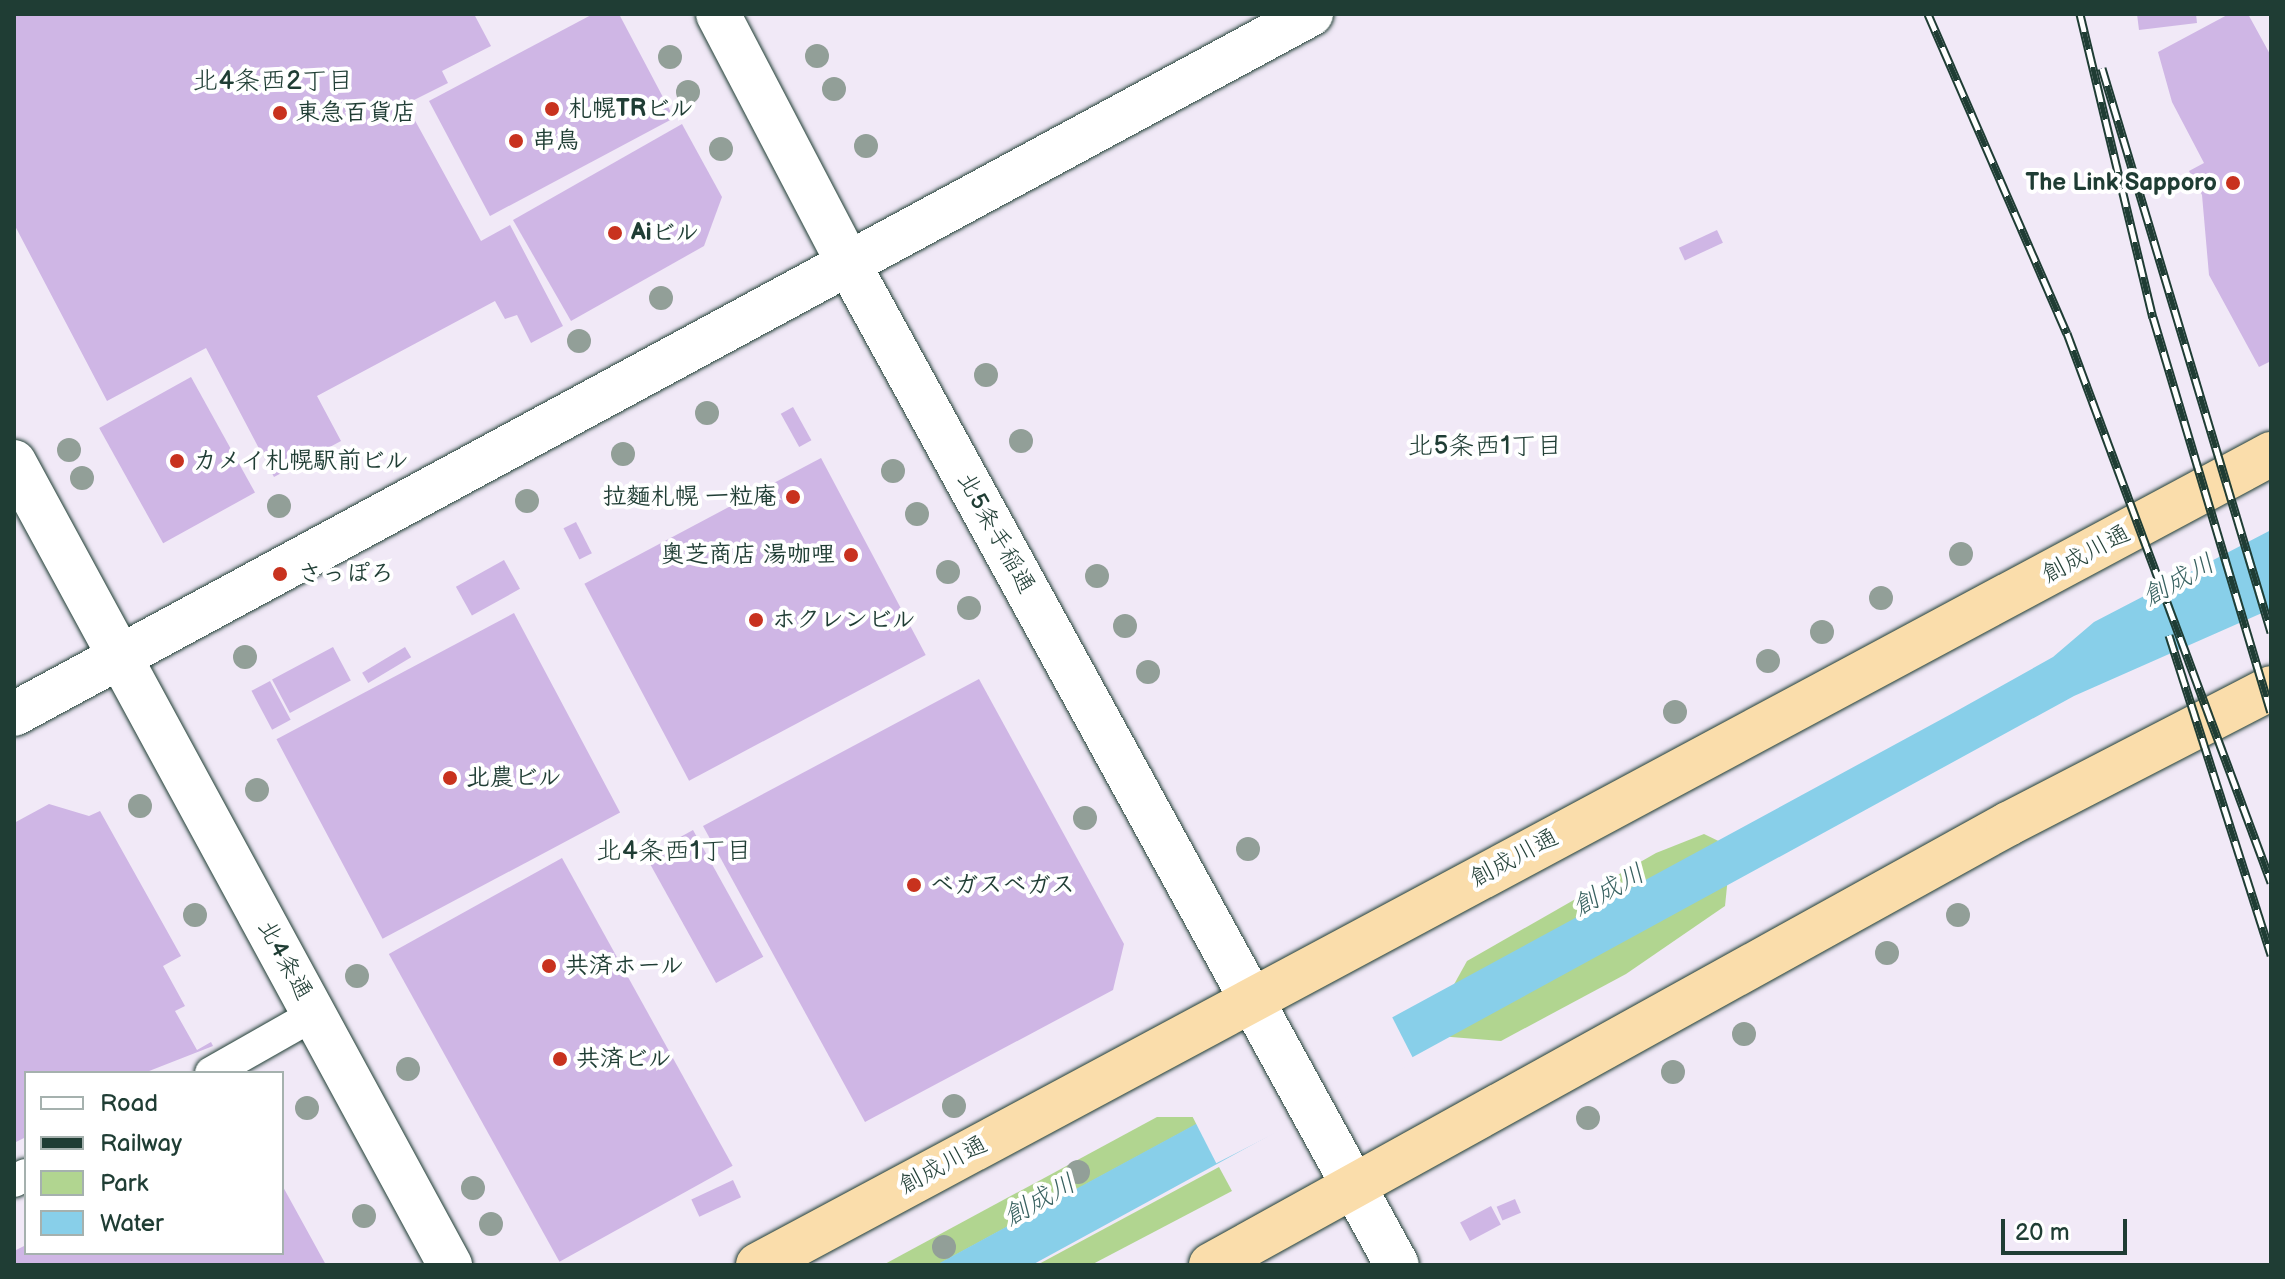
<!DOCTYPE html>
<meta charset="utf-8">
<style>
body{margin:0}
#map{position:relative;width:2285px;height:1279px;overflow:hidden;background:#f1e9f7;font-family:"Balsamiq Sans","Klee One",sans-serif}
div>[style]{position:absolute}
[style*='--x']{left:calc(var(--x)*1px);top:calc(var(--y)*1px);width:calc(var(--w)*1px);rotate:calc(var(--a)*1deg)}
.green>*{inset:0;background:#b1d590}
.water>*{inset:0;background:#88cfe9}
.pier>*{inset:0;background:#f1e9f7;transform-origin:0 0}
.building>*{inset:0;background:#cfb6e5;transform-origin:0 0}
.roads{filter:drop-shadow(0 0 2px #1f3d34) drop-shadow(0 0 2px #1f3d34)}
.street>*{height:32px;margin:-16px;padding:0 16px;transform-origin:16px;border-radius:16px;background:#fff}
.secondary>*{height:44px;margin:-22px;padding:0 22px;transform-origin:22px;border-radius:22px;background:#fff}
.highway>*{height:44px;margin:-22px;padding:0 22px;transform-origin:22px;border-radius:22px;background:#faddab}
.rail>*{height:9px;margin-top:-4.5px;transform-origin:0;background:repeating-linear-gradient(90deg,#fff 0 18px,#1f3d34 0 36px);box-sizing:border-box;border-block:2px solid #1f3d34}
.trees>*{width:24px;height:24px;margin:-12px;border-radius:50%;background:#929f98}
.dots>*{width:22px;height:22px;translate:-50% -50%;box-sizing:border-box;border:4px solid #fff;border-radius:50%}
span{translate:-50% -50%;white-space:nowrap;text-align:center;line-height:1.15;-webkit-text-stroke:8px #fff;paint-order:stroke}
.poi-label{font-size:24px;color:#1f3d34;font-weight:700}
.left{translate:0 -50%;text-align:left}
.right{translate:-100% -50%;text-align:right}
.street-label{font-size:24px;color:#1f3d34}
.neighbourhood-label{font-size:26px;color:#1f3d34}
.water-label{font-size:26px;color:#396261;font-style:italic}
.frame{position:absolute;inset:0;border:16px solid #1f3d34;pointer-events:none}
.legend{position:absolute;left:24px;top:1071px;width:260px;height:184px;box-sizing:border-box;background:#fff;border:2px solid #a5b1ae;margin:0;padding:10px 14px;list-style:none;font-size:24px;color:#1f3d34}
.legend li{display:flex;align-items:center;gap:16px;height:40px}
.legend b{width:40px;border:2px solid #a5b1ae}
.scale{position:absolute;left:2001px;top:1219px;width:126px;height:36px;box-sizing:border-box;border:4px solid #1f3d34;border-top:0;padding-left:10px;font-size:24px;line-height:28px;white-space:nowrap;color:#1f3d34;-webkit-text-stroke:6px #fff;paint-order:stroke}
</style>
<div id="map">
<div class="green">
<i style="clip-path:polygon(1704px 834px,1731px 847px,1725px 906px,1626px 974px,1501px 1041px,1426px 1035px,1467px 961px,1656px 853px)"></i>
<i style="clip-path:polygon(1157px 1117px,1193px 1117px,1199px 1123px,937px 1265px,883px 1265px)"></i>
<i style="clip-path:polygon(1219px 1167px,1232px 1191px,1091px 1265px,1037px 1265px)"></i>
</div>
<div class="water">
<i style="clip-path:polygon(2271px 530px,2271px 609px,2074px 696px,1032px 1265px,936px 1265px,1953px 713px,2053px 657px,2094px 622px)"></i>
</div>
<div class="pier">
<i style="left:1390px;top:1013px;width:55px;height:223px;rotate:63deg"></i>
</div>
<div class="building">
<i style="clip-path:polygon(14px 14px,474px 14px,491px 46px,442px 71px,448px 83px,406px 104px,481px 241px,510px 225px,563px 326px,531px 343px,517px 315px,505px 319px,495px 301px,317px 396px,341px 441px,274px 477px,206px 348px,107px 401px,14px 224px)"></i>
<i style="clip-path:polygon(593px 14px,619px 14px,674px 118px,490px 216px,429px 101px)"></i>
<i style="clip-path:polygon(2137px 14px,2196px 14px,2197px 23px,2139px 30px)"></i>
<i style="clip-path:polygon(2229px 14px,2248px 14px,2271px 56px,2271px 361px,2259px 367px,2209px 275px,2202px 195px,2189px 171px,2204px 163px,2172px 102px,2158px 52px)"></i>
<i style="clip-path:polygon(682px 124px,722px 197px,704px 246px,571px 321px,513px 220px)"></i>
<i style="left:1717px;top:230px;width:14px;height:42px;rotate:65deg"></i>
<i style="left:191px;top:377px;width:132px;height:105px;rotate:61deg"></i>
<i style="left:793px;top:407px;width:38px;height:14px;rotate:61deg"></i>
<i style="left:821px;top:458px;width:223px;height:268px;rotate:62deg"></i>
<i style="left:576px;top:522px;width:35px;height:14px;rotate:63deg"></i>
<i style="left:504px;top:560px;width:33px;height:55px;rotate:61deg"></i>
<i style="left:514px;top:613px;width:226px;height:269px;rotate:62deg"></i>
<i style="left:333px;top:647px;width:38px;height:69px;rotate:62deg"></i>
<i style="left:405px;top:647px;width:12px;height:50px;rotate:59deg"></i>
<i style="clip-path:polygon(979px 679px,1124px 944px,1113px 990px,865px 1122px,703px 826px)"></i>
<i style="left:270px;top:681px;width:44px;height:21px;rotate:62deg"></i>
<i style="clip-path:polygon(49px 804px,89px 816px,100px 811px,181px 956px,163px 966px,185px 1006px,175px 1011px,197px 1050px,211px 1042px,213px 1046px,144px 1073px,26px 1073px,26px 1137px,16px 1142px,14px 823px)"></i>
<i style="left:693px;top:830px;width:145px;height:54px;rotate:61deg"></i>
<i style="left:562px;top:858px;width:352px;height:198px;rotate:61deg"></i>
<i style="left:733px;top:1180px;width:19px;height:46px;rotate:65deg"></i>
<i style="clip-path:polygon(282px 1185px,326px 1265px,14px 1265px,14px 1251px,26px 1245px,26px 1253px,282px 1253px)"></i>
<i style="left:1515px;top:1199px;width:15px;height:20px;rotate:67deg"></i>
<i style="left:1491px;top:1206px;width:21px;height:35px;rotate:62deg"></i>
</div>
<div class="roads">
<div class="street">
<i style="--x:211;--y:1073;--w:120;--a:-29.6"></i>
<i style="--x:14;--y:1181;--w:13;--a:-27"></i>
</div>
<div class="secondary">
<i style="--x:718;--y:14;--w:283;--a:62.4"></i>
<i style="--x:849;--y:265;--w:1140;--a:61.28"></i>
<i style="--x:14;--y:462;--w:914;--a:61.5"></i>
<i style="--x:14;--y:714;--w:1474;--a:-28.36"></i>
</div>
<div class="highway">
<i style="--x:758;--y:1265;--w:1717;--a:-28.19"></i>
<i style="--x:1211;--y:1265;--w:911;--a:-28.96"></i>
<i style="--x:2008;--y:824;--w:296;--a:-27.3"></i>
</div>
</div>
<div class="rail">
<i style="--x:1928;--y:14;--w:348;--a:66.5"></i>
<i style="--x:2067;--y:333;--w:586;--a:69.62"></i>
<i style="--x:2080;--y:14;--w:312;--a:76.5"></i>
<i style="--x:2153;--y:317;--w:412;--a:73.4"></i>
<i style="--x:2102;--y:68;--w:589;--a:73.32"></i>
<i style="--x:2169;--y:635;--w:336;--a:72.3"></i>
</div>
<div class="trees">
<i style="left:817px;top:56px"></i>
<i style="left:670px;top:57px"></i>
<i style="left:834px;top:89px"></i>
<i style="left:688px;top:92px"></i>
<i style="left:866px;top:146px"></i>
<i style="left:721px;top:149px"></i>
<i style="left:661px;top:298px"></i>
<i style="left:579px;top:341px"></i>
<i style="left:986px;top:375px"></i>
<i style="left:707px;top:413px"></i>
<i style="left:1021px;top:441px"></i>
<i style="left:69px;top:450px"></i>
<i style="left:623px;top:454px"></i>
<i style="left:893px;top:471px"></i>
<i style="left:82px;top:478px"></i>
<i style="left:527px;top:501px"></i>
<i style="left:279px;top:506px"></i>
<i style="left:917px;top:514px"></i>
<i style="left:1961px;top:554px"></i>
<i style="left:948px;top:572px"></i>
<i style="left:1097px;top:576px"></i>
<i style="left:1881px;top:598px"></i>
<i style="left:969px;top:608px"></i>
<i style="left:1125px;top:626px"></i>
<i style="left:1822px;top:632px"></i>
<i style="left:245px;top:657px"></i>
<i style="left:1768px;top:661px"></i>
<i style="left:1148px;top:672px"></i>
<i style="left:1675px;top:712px"></i>
<i style="left:257px;top:790px"></i>
<i style="left:140px;top:806px"></i>
<i style="left:1085px;top:818px"></i>
<i style="left:1248px;top:849px"></i>
<i style="left:195px;top:915px"></i>
<i style="left:1958px;top:915px"></i>
<i style="left:1887px;top:953px"></i>
<i style="left:357px;top:976px"></i>
<i style="left:1744px;top:1034px"></i>
<i style="left:408px;top:1069px"></i>
<i style="left:1673px;top:1072px"></i>
<i style="left:954px;top:1106px"></i>
<i style="left:307px;top:1108px"></i>
<i style="left:1588px;top:1118px"></i>
<i style="left:1078px;top:1172px"></i>
<i style="left:473px;top:1188px"></i>
<i style="left:364px;top:1216px"></i>
<i style="left:491px;top:1224px"></i>
<i style="left:944px;top:1247px"></i>
</div>
<div class="dots">
<i style="left:552px;top:109px;background:#c8321e"></i>
<i style="left:280px;top:113px;background:#c8321e"></i>
<i style="left:516px;top:141px;background:#c8321e"></i>
<i style="left:2233px;top:183px;background:#c8321e"></i>
<i style="left:615px;top:233px;background:#c8321e"></i>
<i style="left:177px;top:461px;background:#c8321e"></i>
<i style="left:793px;top:497px;background:#c8321e"></i>
<i style="left:851px;top:555px;background:#c8321e"></i>
<i style="left:280px;top:574px;background:#c8321e"></i>
<i style="left:756px;top:620px;background:#c8321e"></i>
<i style="left:450px;top:778px;background:#c8321e"></i>
<i style="left:914px;top:885px;background:#c8321e"></i>
<i style="left:549px;top:966px;background:#c8321e"></i>
<i style="left:560px;top:1059px;background:#c8321e"></i>
</div>
<div class="poi-label">
<span class="left" style="left:568px;top:109px">札幌TRビル</span>
<span class="left" style="left:296px;top:113px">東急百貨店</span>
<span class="left" style="left:532px;top:141px">串鳥</span>
<span class="right" style="left:2217px;top:183px">The Link Sapporo</span>
<span class="left" style="left:631px;top:233px">Aiビル</span>
<span class="left" style="left:193px;top:461px">カメイ札幌駅前ビル</span>
<span class="right" style="left:777px;top:497px">拉麵札幌 一粒庵</span>
<span class="right" style="left:835px;top:555px">奧芝商店 湯咖哩</span>
<span class="left" style="left:298px;top:574px">さっぽろ</span>
<span class="left" style="left:772px;top:620px">ホクレンビル</span>
<span class="left" style="left:466px;top:778px">北農ビル</span>
<span class="left" style="left:930px;top:885px">ベガスベガス</span>
<span class="left" style="left:565px;top:966px">共済ホール</span>
<span class="left" style="left:576px;top:1059px">共済ビル</span>
</div>
<div class="street-label">
<span style="left:996px;top:533px;rotate:61deg">北5条手稲通</span>
<span style="left:2086px;top:554px;rotate:-28deg">創成川通</span>
<span style="left:1514px;top:858px;rotate:-28deg">創成川通</span>
<span style="left:285px;top:960px;rotate:61deg">北4条通</span>
<span style="left:943px;top:1165px;rotate:-28deg">創成川通</span>
</div>
<div class="neighbourhood-label">
<span style="left:273px;top:82px">北4条西2丁目</span>
<span style="left:1485px;top:447px">北5条西1丁目</span>
<span style="left:674px;top:852px">北4条西1丁目</span>
</div>
<div class="water-label">
<span style="left:2179px;top:581px;rotate:-29deg">創成川</span>
<span style="left:1609px;top:891px;rotate:-29deg">創成川</span>
<span style="left:1040px;top:1201px;rotate:-29deg">創成川</span>
</div>
<div class="frame"></div>
<ul class="legend">
<li><b style="height:10px;background:#fff"></b>Road</li>
<li><b style="height:10px;background:#1f3d34"></b>Railway</li>
<li><b style="height:22px;background:#b1d590"></b>Park</li>
<li><b style="height:22px;background:#88cfe9"></b>Water</li>
</ul>
<div class="scale">20 m</div>
</div>
